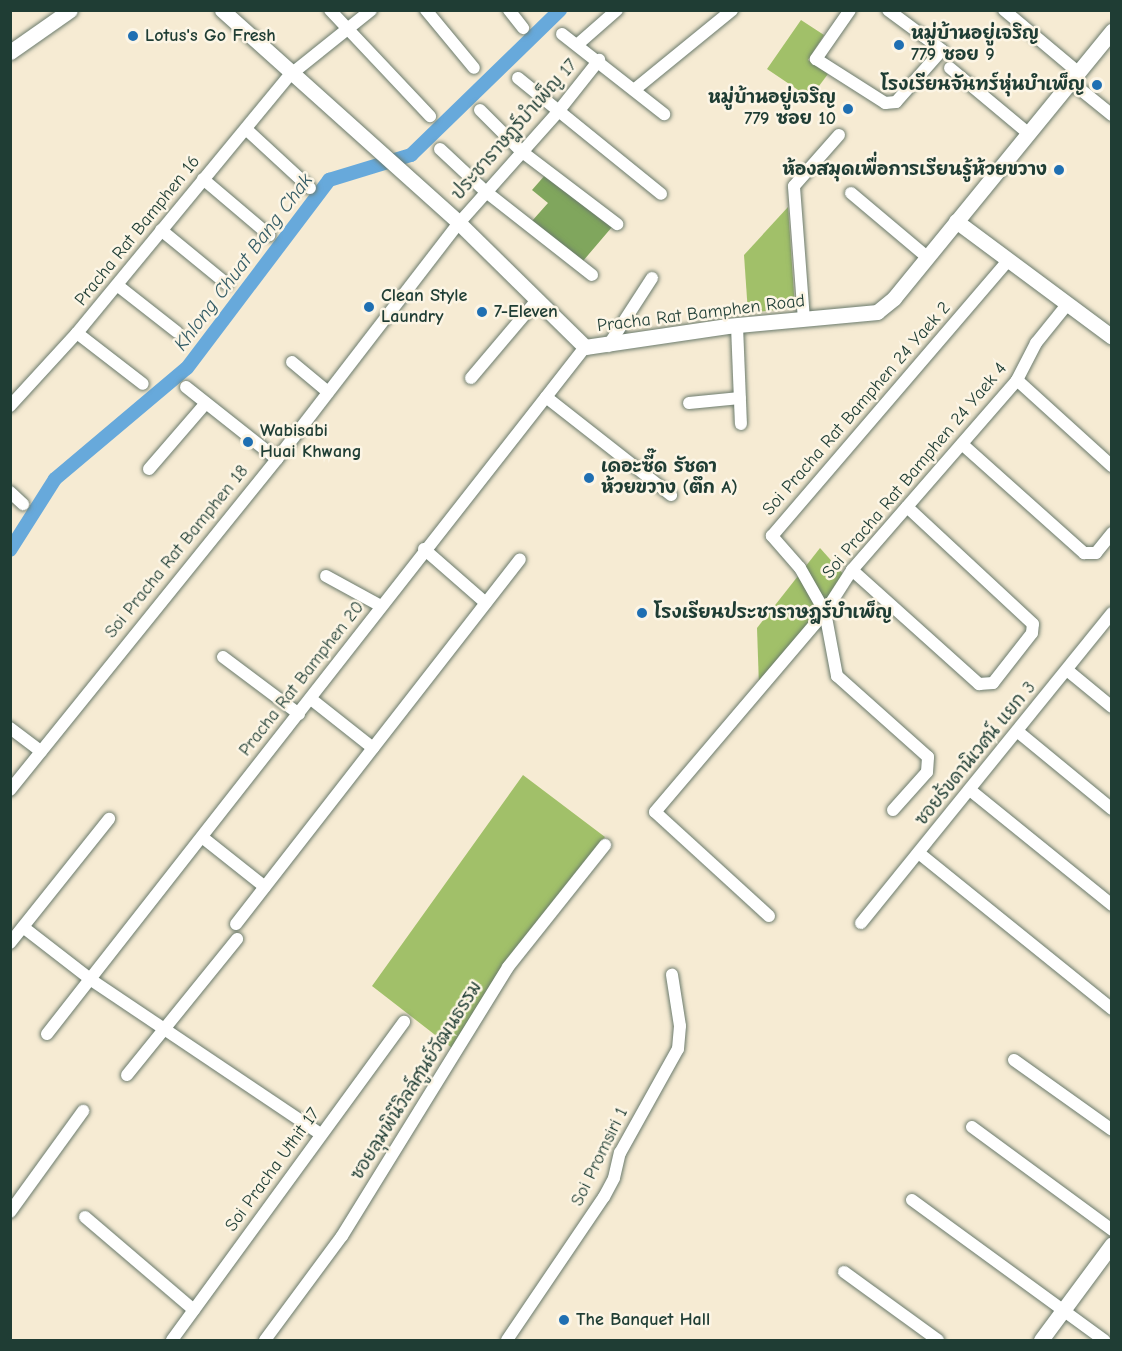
<!DOCTYPE html>
<meta charset="utf-8">
<style>
body{margin:0}
#map{position:relative;width:1122px;height:1351px;overflow:hidden;background:#f6ebd3;font-family:"Comic Neue","Playpen Sans Thai",sans-serif}
div>[style]{position:absolute}
[style*='--x']{left:calc(var(--x)*1px);top:calc(var(--y)*1px);width:calc(var(--w)*1px);rotate:calc(var(--a)*1deg)}
.green>*{inset:0;background:#a1c069}
.forest>*{inset:0;background:#80a65d}
.canal>*{height:14px;margin:-7px;padding:0 7px;transform-origin:7px;border-radius:7px;background:#67a9db}
.roads{filter:drop-shadow(0 0 2px #6a7a6c) drop-shadow(0 0 2px #6a7a6c)}
.minor>*{height:12px;margin:-6px;padding:0 6px;transform-origin:6px;border-radius:6px;background:#fff}
.tertiary>*{height:15px;margin:-7.5px;padding:0 7.5px;transform-origin:7.5px;border-radius:7.5px;background:#fff}
.dots>*{width:16px;height:16px;translate:-50% -50%;box-sizing:border-box;border:3px solid #fcf5e5;border-radius:50%}
span{translate:-50% -50%;white-space:nowrap;text-align:center;line-height:1.15;-webkit-text-stroke:5px #fcf5e5;paint-order:stroke}
.poi-label{font-size:18px;color:#1f3d34;font-weight:700}
.left{translate:0 -50%;text-align:left}
.right{translate:-100% -50%;text-align:right}
.street-label{font-size:18px;color:#1f3d34}
.water-label{font-size:20px;color:#355d66;font-style:italic}
.frame{position:absolute;inset:0;border:12px solid #1f3d34;pointer-events:none}
</style>
<div id="map">
<div class="green">
<i style="clip-path:polygon(801px 20px,824px 35px,808px 60px,828px 74px,810px 98px,767px 69px)"></i>
<i style="clip-path:polygon(788px 207px,795px 308px,748px 313px,744px 255px)"></i>
<i style="clip-path:polygon(820px 548px,845px 576px,759px 686px,757px 628px)"></i>
<i style="clip-path:polygon(523px 775px,605px 837px,512px 953px,452px 1048px,372px 986px)"></i>
</div>
<div class="forest">
<i style="clip-path:polygon(546px 174px,612px 227px,583px 261px,532px 221px,548px 203px,532px 190px)"></i>
</div>
<div class="canal">
<i style="--x:10;--y:550;--w:84;--a:-57.6"></i>
<i style="--x:55;--y:479;--w:172;--a:-40.1"></i>
<i style="--x:187;--y:368;--w:236;--a:-52.9"></i>
<i style="--x:329;--y:180;--w:86;--a:-17"></i>
<i style="--x:411;--y:155;--w:208;--a:-44.2"></i>
</div>
<div class="roads">
<div class="minor">
<i style="--x:330;--y:10;--w:146;--a:46.7"></i>
<i style="--x:426;--y:10;--w:75;--a:50.4"></i>
<i style="--x:509;--y:10;--w:23;--a:52"></i>
<i style="--x:850;--y:10;--w:60;--a:124.8"></i>
<i style="--x:816;--y:59;--w:82;--a:32.5"></i>
<i style="--x:885;--y:103;--w:11;--a:-5"></i>
<i style="--x:896;--y:102;--w:69;--a:-48.5"></i>
<i style="--x:942;--y:50;--w:67;--a:-143.5"></i>
<i style="--x:1004;--y:10;--w:97;--a:40"></i>
<i style="--x:562;--y:34;--w:130;--a:38.1"></i>
<i style="--x:577;--y:45;--w:53;--a:-41.2"></i>
<i style="--x:950;--y:68;--w:102;--a:39.8"></i>
<i style="--x:518;--y:78;--w:184;--a:39"></i>
<i style="--x:1070;--y:81;--w:54;--a:39"></i>
<i style="--x:634;--y:90;--w:127;--a:-39.2"></i>
<i style="--x:480;--y:110;--w:58;--a:45"></i>
<i style="--x:521;--y:151;--w:121;--a:37.2"></i>
<i style="--x:246;--y:129;--w:87;--a:42.7"></i>
<i style="--x:440;--y:149;--w:62;--a:43"></i>
<i style="--x:485;--y:191;--w:136;--a:38.1"></i>
<i style="--x:203;--y:179;--w:87;--a:40.3"></i>
<i style="--x:851;--y:193;--w:99;--a:40.1"></i>
<i style="--x:161;--y:230;--w:85;--a:39.3"></i>
<i style="--x:117;--y:285;--w:76;--a:38.1"></i>
<i style="--x:804;--y:320;--w:134;--a:-94.3"></i>
<i style="--x:794;--y:186;--w:68;--a:-48.6"></i>
<i style="--x:737;--y:326;--w:98;--a:87.7"></i>
<i style="--x:77;--y:333;--w:83;--a:37.7"></i>
<i style="--x:608;--y:346;--w:81;--a:-57.1"></i>
<i style="--x:292;--y:362;--w:47;--a:39.8"></i>
<i style="--x:471;--y:378;--w:102;--a:-49.8"></i>
<i style="--x:1017;--y:380;--w:128;--a:42.2"></i>
<i style="--x:186;--y:387;--w:116;--a:38.4"></i>
<i style="--x:546;--y:397;--w:159;--a:38.1"></i>
<i style="--x:689;--y:403;--w:51;--a:-5.6"></i>
<i style="--x:10;--y:406;--w:99;--a:-47.5"></i>
<i style="--x:77;--y:333;--w:335;--a:-50.5"></i>
<i style="--x:290;--y:75;--w:104;--a:-38.7"></i>
<i style="--x:962;--y:444;--w:164;--a:41.8"></i>
<i style="--x:1084;--y:553;--w:12;--a:0"></i>
<i style="--x:1096;--y:553;--w:26;--a:-51"></i>
<i style="--x:149;--y:469;--w:87;--a:-49.2"></i>
<i style="--x:10;--y:492;--w:18;--a:43"></i>
<i style="--x:424;--y:549;--w:82;--a:41.1"></i>
<i style="--x:852;--y:570;--w:171;--a:41.9"></i>
<i style="--x:979;--y:684;--w:14;--a:-4"></i>
<i style="--x:993;--y:683;--w:63;--a:-52"></i>
<i style="--x:1032;--y:633;--w:9;--a:-84"></i>
<i style="--x:1033;--y:624;--w:172;--a:-137.1"></i>
<i style="--x:326;--y:576;--w:63;--a:28.6"></i>
<i style="--x:223;--y:657;--w:95;--a:36.9"></i>
<i style="--x:1067;--y:670;--w:58;--a:39.4"></i>
<i style="--x:311;--y:699;--w:79;--a:38.3"></i>
<i style="--x:10;--y:728;--w:39;--a:37"></i>
<i style="--x:1017;--y:731;--w:123;--a:39.4"></i>
<i style="--x:10;--y:790;--w:425;--a:-51.1"></i>
<i style="--x:277;--y:459;--w:298;--a:-52.4"></i>
<i style="--x:459;--y:223;--w:147;--a:-48.3"></i>
<i style="--x:557;--y:113;--w:68;--a:-51.6"></i>
<i style="--x:970;--y:790;--w:183;--a:39"></i>
<i style="--x:893;--y:810;--w:51;--a:-48.2"></i>
<i style="--x:927;--y:772;--w:15;--a:-86"></i>
<i style="--x:928;--y:757;--w:122;--a:-138.3"></i>
<i style="--x:837;--y:676;--w:65;--a:-100.6"></i>
<i style="--x:825;--y:612;--w:51;--a:-119.6"></i>
<i style="--x:800;--y:568;--w:43;--a:-131.2"></i>
<i style="--x:772;--y:536;--w:361;--a:-49.4"></i>
<i style="--x:202;--y:837;--w:80;--a:38.4"></i>
<i style="--x:920;--y:854;--w:247;--a:38.9"></i>
<i style="--x:769;--y:916;--w:154;--a:-137.6"></i>
<i style="--x:655;--y:812;--w:262;--a:-49.6"></i>
<i style="--x:825;--y:612;--w:50;--a:-57.3"></i>
<i style="--x:852;--y:570;--w:252;--a:-49"></i>
<i style="--x:1017;--y:380;--w:42;--a:-62.8"></i>
<i style="--x:1036;--y:343;--w:48;--a:-51"></i>
<i style="--x:861;--y:923;--w:399;--a:-51"></i>
<i style="--x:236;--y:924;--w:462;--a:-52.1"></i>
<i style="--x:23;--y:927;--w:85;--a:37.8"></i>
<i style="--x:90;--y:979;--w:278;--a:33.9"></i>
<i style="--x:10;--y:943;--w:159;--a:-51.4"></i>
<i style="--x:47;--y:1034;--w:873;--a:-51.93"></i>
<i style="--x:1014;--y:1060;--w:120;--a:35.5"></i>
<i style="--x:127;--y:1075;--w:175;--a:-51"></i>
<i style="--x:972;--y:1127;--w:174;--a:36.3"></i>
<i style="--x:912;--y:1200;--w:238;--a:36.1"></i>
<i style="--x:10;--y:1212;--w:125;--a:-54.1"></i>
<i style="--x:85;--y:1217;--w:143;--a:40.5"></i>
<i style="--x:844;--y:1272;--w:116;--a:35.9"></i>
<i style="--x:172;--y:1340;--w:394;--a:-53.9"></i>
<i style="--x:265;--y:1340;--w:129;--a:-53.5"></i>
<i style="--x:342;--y:1236;--w:316;--a:-58.3"></i>
<i style="--x:508;--y:967;--w:156;--a:-51.5"></i>
<i style="--x:507;--y:1340;--w:173;--a:-55.9"></i>
<i style="--x:604;--y:1197;--w:21;--a:-62"></i>
<i style="--x:614;--y:1178;--w:26;--a:-77"></i>
<i style="--x:620;--y:1153;--w:119;--a:-60.9"></i>
<i style="--x:678;--y:1049;--w:23;--a:-85"></i>
<i style="--x:680;--y:1026;--w:52;--a:-98.9"></i>
</div>
<div class="tertiary">
<i style="--x:222;--y:10;--w:319;--a:41.9"></i>
<i style="--x:459;--y:223;--w:177;--a:44.5"></i>
<i style="--x:585;--y:347;--w:144;--a:-8.4"></i>
<i style="--x:727;--y:326;--w:151;--a:-5.3"></i>
<i style="--x:877;--y:312;--w:22;--a:-39"></i>
<i style="--x:894;--y:298;--w:345;--a:-50.8"></i>
<i style="--x:10;--y:52;--w:73;--a:-35"></i>
<i style="--x:956;--y:221;--w:194;--a:36.6"></i>
<i style="--x:1041;--y:1340;--w:119;--a:-53.5"></i>
</div>
</div>
<div class="dots">
<i style="left:133px;top:36px;background:#1f6fb2"></i>
<i style="left:899px;top:45px;background:#1f6fb2"></i>
<i style="left:1097px;top:85px;background:#1f6fb2"></i>
<i style="left:848px;top:109px;background:#1f6fb2"></i>
<i style="left:1059px;top:170px;background:#1f6fb2"></i>
<i style="left:369px;top:307px;background:#1f6fb2"></i>
<i style="left:482px;top:312px;background:#1f6fb2"></i>
<i style="left:248px;top:442px;background:#1f6fb2"></i>
<i style="left:589px;top:478px;background:#1f6fb2"></i>
<i style="left:642px;top:613px;background:#1f6fb2"></i>
<i style="left:564px;top:1320px;background:#1f6fb2"></i>
</div>
<div class="poi-label">
<span class="left" style="left:911px;top:45px">หมู่บ้านอยู่เจริญ<br>779 ซอย 9</span>
<span class="left" style="left:145px;top:36px">Lotus's Go Fresh</span>
<span class="right" style="left:1085px;top:85px">โรงเรียนจันทร์หุ่นบำเพ็ญ</span>
<span class="right" style="left:836px;top:109px">หมู่บ้านอยู่เจริญ<br>779 ซอย 10</span>
<span class="right" style="left:1047px;top:170px">ห้องสมุดเพื่อการเรียนรู้ห้วยขวาง</span>
<span class="left" style="left:381px;top:307px">Clean Style<br>Laundry</span>
<span class="left" style="left:494px;top:312px">7-Eleven</span>
<span class="left" style="left:260px;top:442px">Wabisabi<br>Huai Khwang</span>
<span class="left" style="left:601px;top:478px">เดอะซี๊ด รัชดา<br>ห้วยขวาง (ตึก A)</span>
<span class="left" style="left:654px;top:613px">โรงเรียนประชาราษฎร์บำเพ็ญ</span>
<span class="left" style="left:576px;top:1320px">The Banquet Hall</span>
</div>
<div class="street-label">
<span style="left:515px;top:130px;rotate:-49deg">ประชาราษฎร์บำเพ็ญ 17</span>
<span style="left:138px;top:231px;rotate:-51deg">Pracha Rat Bamphen 16</span>
<span style="left:701px;top:314px;rotate:-7deg">Pracha Rat Bamphen Road</span>
<span style="left:857px;top:409px;rotate:-49deg">Soi Pracha Rat Bamphen 24 Yaek 2</span>
<span style="left:915px;top:471px;rotate:-50deg">Soi Pracha Rat Bamphen 24 Yaek 4</span>
<span style="left:177px;top:552px;rotate:-51deg">Soi Pracha Rat Bamphen 18</span>
<span style="left:302px;top:679px;rotate:-52deg">Pracha Rat Bamphen 20</span>
<span style="left:976px;top:754px;rotate:-51deg">ซอยร้ขดานิเวศน์ แยก 3</span>
<span style="left:417px;top:1081px;rotate:-58deg">ซอยลุมพินีวิลล์ศูนย์วัฒนธรรม</span>
<span style="left:600px;top:1157px;rotate:-64deg">Soi Promsiri 1</span>
<span style="left:273px;top:1170px;rotate:-54deg">Soi Pracha Uthit 17</span>
</div>
<div class="water-label">
<span style="left:243px;top:262px;rotate:-53deg">Khlong Chuat Bang Chak</span>
</div>
<div class="frame"></div>
</div>
